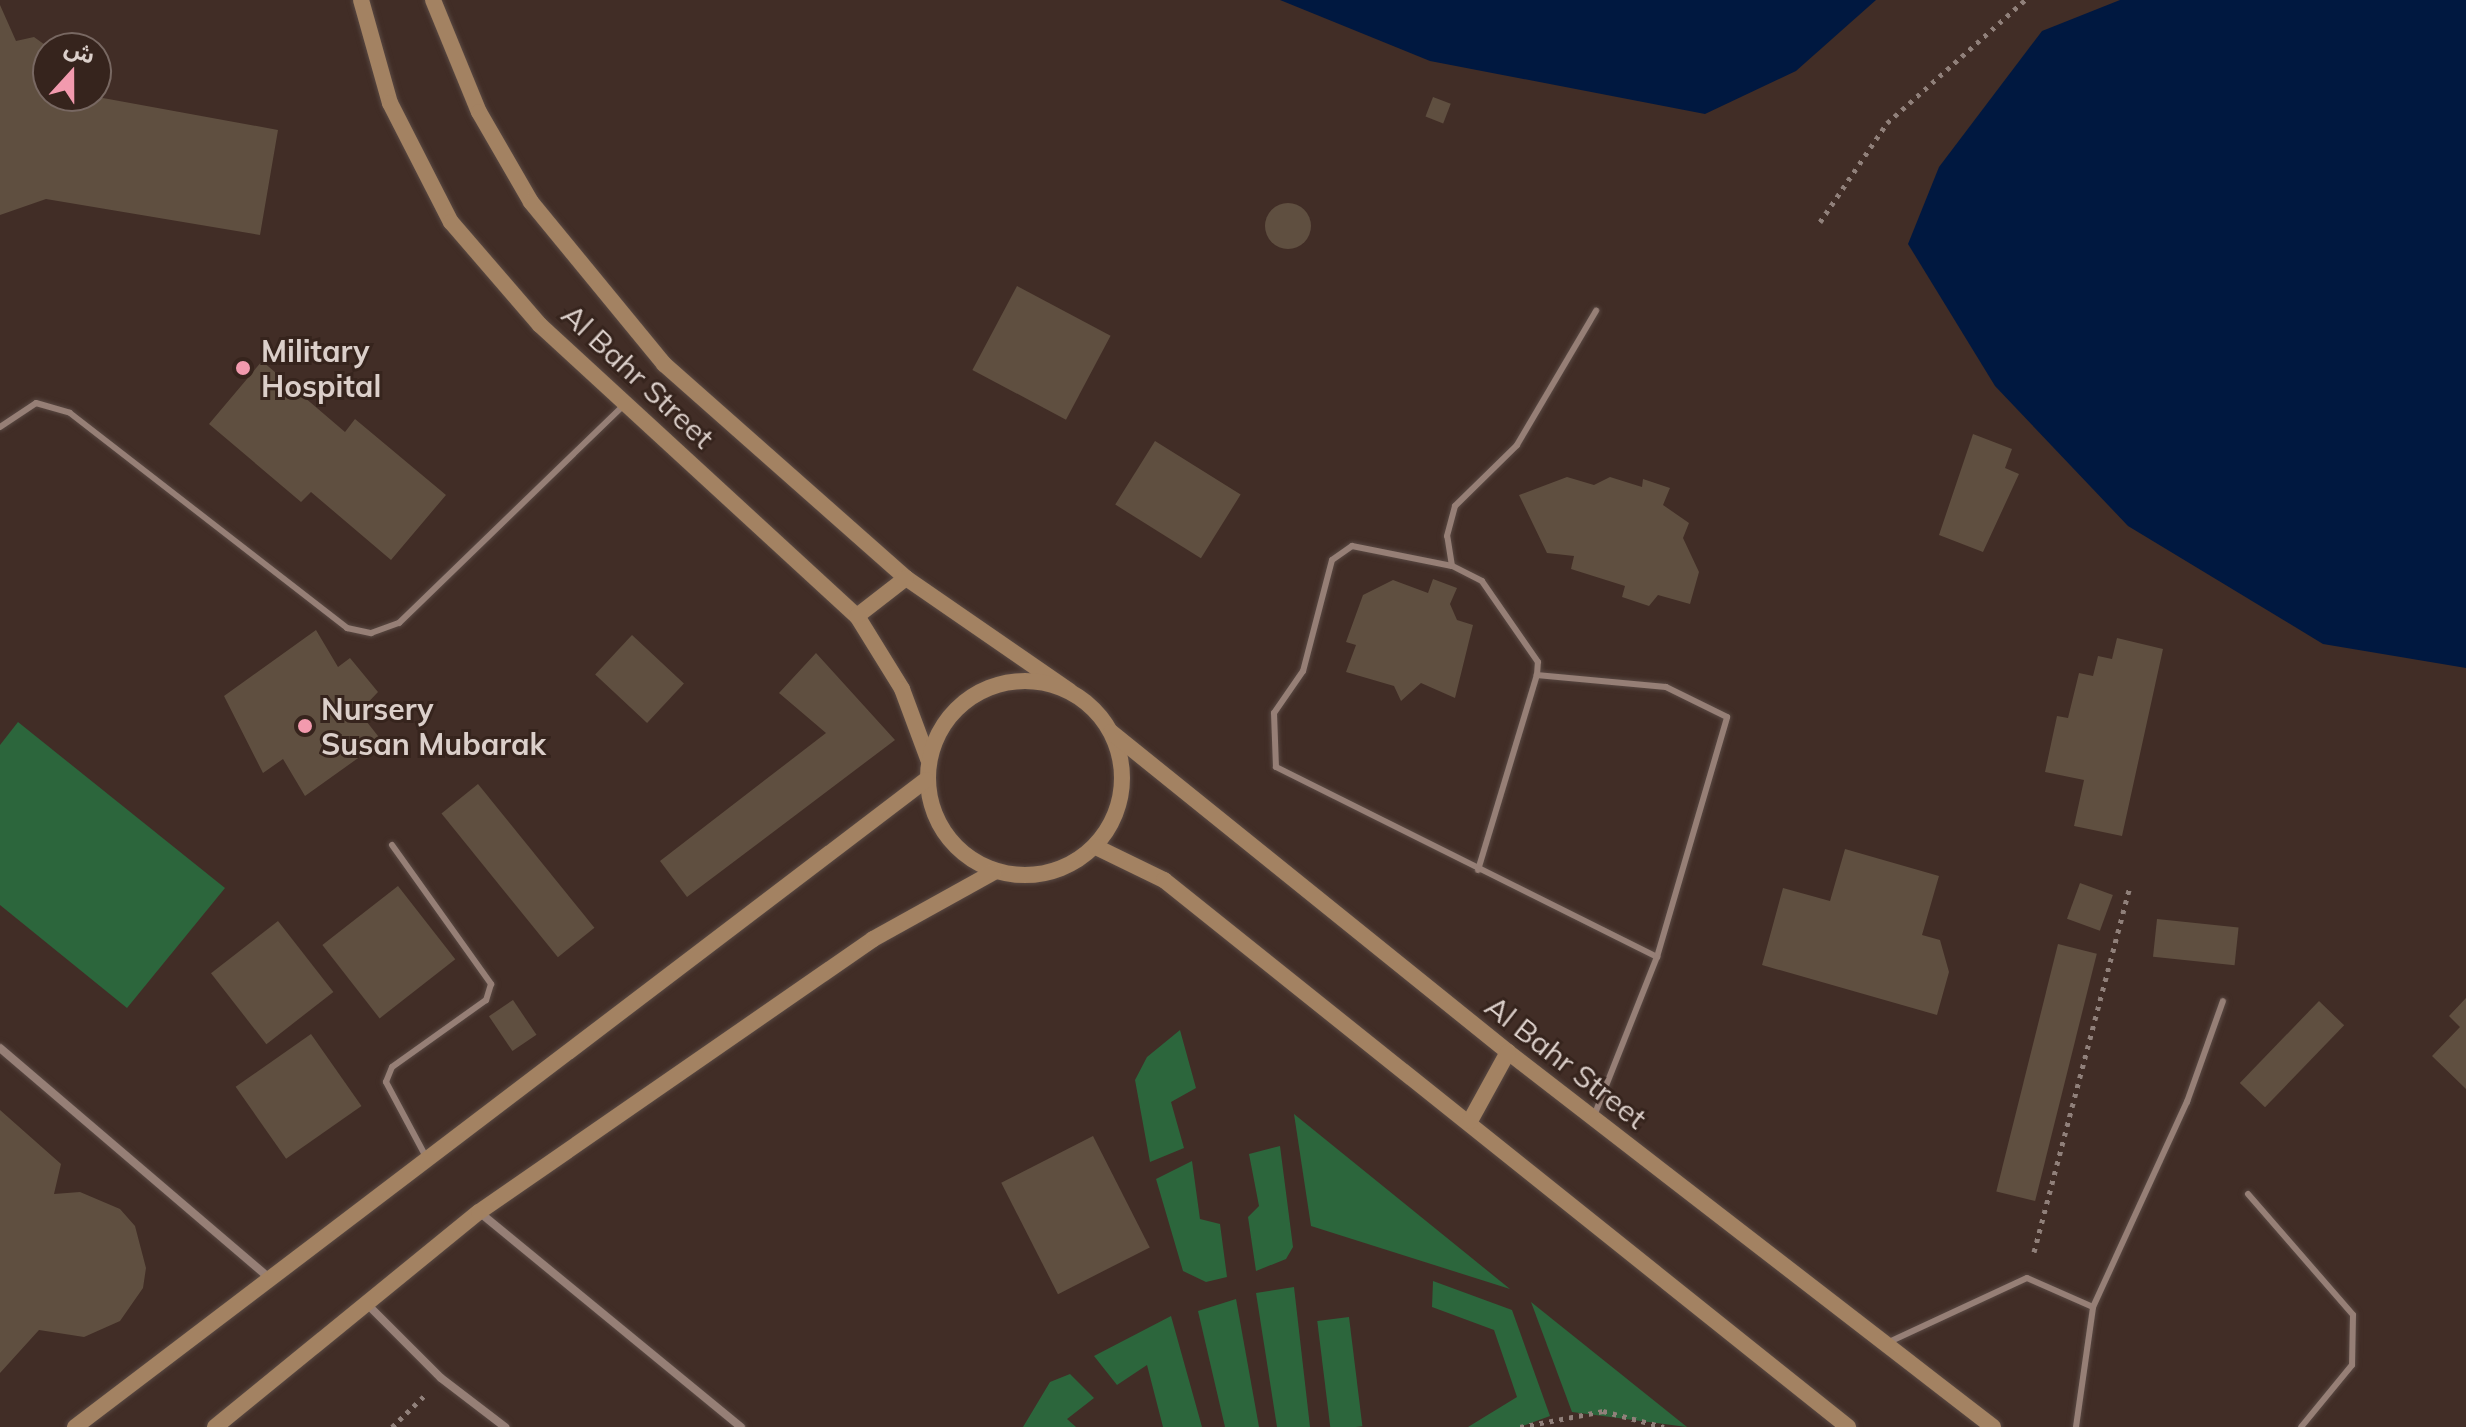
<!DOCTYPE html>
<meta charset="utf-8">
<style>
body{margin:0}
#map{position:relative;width:2466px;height:1427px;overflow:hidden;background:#412d26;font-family:Mulish,"Noto Sans Arabic",sans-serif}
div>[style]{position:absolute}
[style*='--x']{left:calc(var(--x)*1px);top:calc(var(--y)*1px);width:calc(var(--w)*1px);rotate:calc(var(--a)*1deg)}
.green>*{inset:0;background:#2c663c;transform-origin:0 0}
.water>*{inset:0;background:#001840}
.building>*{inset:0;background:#5f4f40;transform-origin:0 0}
.round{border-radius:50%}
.path>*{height:5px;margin-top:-2.5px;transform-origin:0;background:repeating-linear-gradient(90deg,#90807a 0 4px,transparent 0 10px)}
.roads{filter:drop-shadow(0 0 2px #594943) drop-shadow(0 0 2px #594943)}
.lane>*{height:6px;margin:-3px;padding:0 3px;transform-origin:3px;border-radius:3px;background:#967f76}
.street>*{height:8px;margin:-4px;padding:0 4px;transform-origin:4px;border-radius:4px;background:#967f76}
.secondary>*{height:16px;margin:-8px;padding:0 8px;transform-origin:8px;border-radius:8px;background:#a38262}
.secondary>.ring{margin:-8px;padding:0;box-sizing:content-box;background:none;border:16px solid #a38262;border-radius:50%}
.dots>*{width:22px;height:22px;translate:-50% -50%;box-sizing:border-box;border:4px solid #36241d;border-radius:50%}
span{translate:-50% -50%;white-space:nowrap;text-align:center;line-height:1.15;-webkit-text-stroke:6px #36241d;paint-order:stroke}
.poi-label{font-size:30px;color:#dbcfca;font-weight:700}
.left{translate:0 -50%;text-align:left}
.street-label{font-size:30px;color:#dbcfca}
.north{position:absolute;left:32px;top:32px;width:80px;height:80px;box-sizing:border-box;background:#36241d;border:2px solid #786862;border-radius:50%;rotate:21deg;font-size:22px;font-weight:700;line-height:32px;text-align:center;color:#dbcfca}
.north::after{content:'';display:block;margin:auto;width:28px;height:36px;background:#f29aae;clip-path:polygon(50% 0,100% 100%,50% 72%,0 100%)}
</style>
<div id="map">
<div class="green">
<i style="clip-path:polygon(18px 722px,225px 888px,127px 1008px,0 905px,0 745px)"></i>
<i style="clip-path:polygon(1180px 1030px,1196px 1088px,1171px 1102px,1184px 1148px,1150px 1162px,1135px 1080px,1147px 1057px)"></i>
<i style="clip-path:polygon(1294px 1114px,1510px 1289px,1311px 1226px)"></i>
<i style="clip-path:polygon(1280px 1146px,1293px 1247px,1286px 1259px,1256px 1271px,1248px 1217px,1259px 1206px,1249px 1154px)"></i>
<i style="clip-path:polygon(1192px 1161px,1200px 1219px,1220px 1224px,1227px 1277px,1206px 1282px,1183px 1271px,1156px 1179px)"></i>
<i style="clip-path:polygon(1433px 1281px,1512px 1310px,1550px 1416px,1520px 1427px,1468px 1427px,1517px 1397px,1494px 1330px,1432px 1307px)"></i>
<i style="clip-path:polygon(1294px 1287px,1310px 1427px,1277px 1427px,1256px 1293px)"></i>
<i style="clip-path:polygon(1236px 1299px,1259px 1427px,1225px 1427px,1198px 1311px)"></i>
<i style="clip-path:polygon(1531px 1302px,1687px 1427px,1572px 1412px)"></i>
<i style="clip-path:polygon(1171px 1316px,1202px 1427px,1163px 1427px,1147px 1365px,1117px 1385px,1094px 1356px)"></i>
<i style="left:1349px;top:1317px;width:110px;height:32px;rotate:83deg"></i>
<i style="clip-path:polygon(1070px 1374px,1094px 1398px,1067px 1419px,1076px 1427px,1023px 1427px,1050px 1382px)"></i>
</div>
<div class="water">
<i style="clip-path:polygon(1280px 0,1876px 0,1796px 71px,1705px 114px,1430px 61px)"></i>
<i style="clip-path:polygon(2120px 0,2466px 0,2466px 668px,2323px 644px,2128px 526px,1995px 386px,1908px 244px,1939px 167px,2042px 31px)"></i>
</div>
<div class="building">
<i style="clip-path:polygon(0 5px,16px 41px,34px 37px,48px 47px,48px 96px,92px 96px,278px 130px,260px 235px,46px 199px,0 215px)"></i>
<i style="left:1433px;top:97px;width:19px;height:21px;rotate:21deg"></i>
<i class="round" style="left:1265px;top:203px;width:46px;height:46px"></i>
<i style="left:1017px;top:286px;width:106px;height:95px;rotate:28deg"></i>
<i style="clip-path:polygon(262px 361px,345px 432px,355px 419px,446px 495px,391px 560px,311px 492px,301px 502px,209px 424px)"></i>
<i style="clip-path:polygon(1973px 434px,2012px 449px,2005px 468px,2019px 474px,1983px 552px,1939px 535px)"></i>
<i style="left:1155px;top:441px;width:101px;height:75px;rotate:32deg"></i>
<i style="clip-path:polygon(1567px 477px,1594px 485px,1610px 477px,1642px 487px,1643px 479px,1670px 488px,1663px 505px,1689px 523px,1683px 538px,1699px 572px,1690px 604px,1658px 595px,1649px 606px,1622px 597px,1625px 586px,1571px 569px,1574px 556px,1547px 553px,1519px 495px)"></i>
<i style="clip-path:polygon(1433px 579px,1457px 588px,1450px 604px,1457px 620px,1473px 625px,1455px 698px,1421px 683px,1401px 701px,1394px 686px,1346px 672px,1356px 645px,1346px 642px,1363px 595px,1393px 580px,1428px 593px)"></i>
<i style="clip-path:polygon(316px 630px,338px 667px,350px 658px,378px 692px,359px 712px,382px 741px,305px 796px,283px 759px,263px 773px,224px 696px)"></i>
<i style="left:632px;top:635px;width:71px;height:54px;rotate:43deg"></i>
<i style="clip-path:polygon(2117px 638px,2163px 649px,2122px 836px,2074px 826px,2084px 780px,2045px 772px,2057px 716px,2068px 718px,2079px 673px,2093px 676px,2098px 656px,2112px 659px)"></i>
<i style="clip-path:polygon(816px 653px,895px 740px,687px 897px,660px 861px,826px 733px,779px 693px)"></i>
<i style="left:478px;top:784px;width:185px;height:47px;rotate:51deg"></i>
<i style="clip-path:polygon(1845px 849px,1939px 876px,1922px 935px,1940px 940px,1949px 972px,1937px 1015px,1762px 965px,1783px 888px,1830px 901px)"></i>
<i style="left:2080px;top:883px;width:35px;height:38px;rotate:20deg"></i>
<i style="left:398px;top:886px;width:93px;height:96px;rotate:52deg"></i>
<i style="left:2157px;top:919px;width:82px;height:38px;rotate:6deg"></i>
<i style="left:278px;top:921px;width:90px;height:85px;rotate:52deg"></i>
<i style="left:2058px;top:944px;width:40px;height:255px;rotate:14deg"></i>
<i style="clip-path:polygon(2466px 998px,2466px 1089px,2432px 1056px,2460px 1027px,2449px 1016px)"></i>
<i style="left:513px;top:1000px;width:42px;height:29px;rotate:56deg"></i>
<i style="left:2319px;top:1001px;width:35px;height:114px;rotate:44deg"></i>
<i style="left:311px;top:1034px;width:88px;height:92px;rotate:55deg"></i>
<i style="clip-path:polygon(0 1110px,61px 1164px,54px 1194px,80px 1192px,120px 1209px,135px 1226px,146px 1268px,143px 1288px,120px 1321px,84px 1337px,39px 1330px,0 1373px)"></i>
<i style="left:1093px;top:1136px;width:125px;height:103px;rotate:63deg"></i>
</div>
<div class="path">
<i style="--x:1820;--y:222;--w:120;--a:-55.9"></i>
<i style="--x:1887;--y:123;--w:185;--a:-41.7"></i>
<i style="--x:2034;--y:1252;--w:375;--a:-75.3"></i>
<i style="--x:392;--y:1427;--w:45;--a:-44.1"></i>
<i style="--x:1520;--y:1427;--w:85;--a:-10.9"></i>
<i style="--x:1603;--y:1411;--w:63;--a:14.7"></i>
</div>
<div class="roads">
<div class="lane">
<i style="--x:0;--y:427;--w:43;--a:-33.7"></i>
<i style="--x:36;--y:403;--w:35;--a:16"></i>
<i style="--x:70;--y:413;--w:351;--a:37.8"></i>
<i style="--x:347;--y:628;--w:25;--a:12"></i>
<i style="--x:371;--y:633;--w:30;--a:-20"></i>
<i style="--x:399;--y:623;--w:312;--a:-44.1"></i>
<i style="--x:1452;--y:566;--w:102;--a:-168.7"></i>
<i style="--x:1352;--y:546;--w:24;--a:145"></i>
<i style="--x:1332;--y:560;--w:115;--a:104.6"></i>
<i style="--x:1303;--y:671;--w:51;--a:124.6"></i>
<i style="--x:1274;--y:713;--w:54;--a:87.9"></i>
<i style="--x:1276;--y:767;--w:426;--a:26.5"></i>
<i style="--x:392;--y:845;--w:171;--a:54.5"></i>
<i style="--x:491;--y:984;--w:17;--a:107"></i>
<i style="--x:486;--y:1000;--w:115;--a:144.5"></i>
<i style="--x:392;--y:1067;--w:16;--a:112"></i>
<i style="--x:386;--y:1082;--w:85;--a:61.9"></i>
<i style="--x:1478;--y:870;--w:204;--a:-73.2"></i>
<i style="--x:1594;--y:1116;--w:171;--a:-68.4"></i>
<i style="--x:1657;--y:957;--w:250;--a:-73.7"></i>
<i style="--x:1727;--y:717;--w:68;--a:-153.8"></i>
<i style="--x:1666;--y:687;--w:130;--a:-174.7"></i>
<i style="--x:1537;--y:675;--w:13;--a:-86"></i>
<i style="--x:1538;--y:662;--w:98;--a:-124.7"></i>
<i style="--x:1482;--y:581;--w:34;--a:-153"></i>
<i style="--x:1452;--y:566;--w:30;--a:-99"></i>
<i style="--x:1447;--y:536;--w:31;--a:-75"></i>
<i style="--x:1455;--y:506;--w:87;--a:-44.5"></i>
<i style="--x:1517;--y:445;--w:156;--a:-59.5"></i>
<i style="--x:2248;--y:1194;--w:160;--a:49"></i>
<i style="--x:2353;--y:1315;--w:50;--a:91.1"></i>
<i style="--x:2352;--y:1365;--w:80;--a:129.4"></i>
<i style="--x:1889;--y:1342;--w:152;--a:-24.9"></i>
<i style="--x:2027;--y:1278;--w:72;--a:23.7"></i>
<i style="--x:2076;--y:1427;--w:121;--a:-81.9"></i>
<i style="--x:2093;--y:1307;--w:226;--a:-65.4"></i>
<i style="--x:2187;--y:1102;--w:107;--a:-70.4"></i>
</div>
<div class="street">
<i style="--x:0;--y:1048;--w:355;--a:40.5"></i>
<i style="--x:479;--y:1212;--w:339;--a:39.4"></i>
<i style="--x:368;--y:1305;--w:103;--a:45"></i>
<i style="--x:441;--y:1378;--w:81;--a:37.4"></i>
</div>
<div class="secondary">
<i style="--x:361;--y:0;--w:107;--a:74.3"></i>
<i style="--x:390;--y:103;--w:134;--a:62.9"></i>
<i style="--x:451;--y:222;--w:136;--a:49.2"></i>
<i style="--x:540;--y:325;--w:430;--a:42.6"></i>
<i style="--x:857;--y:616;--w:86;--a:58.3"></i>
<i style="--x:902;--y:689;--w:75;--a:69.6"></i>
<i style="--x:433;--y:0;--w:121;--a:67.7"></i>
<i style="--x:479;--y:112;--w:104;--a:60"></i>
<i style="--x:531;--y:202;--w:210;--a:50.6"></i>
<i style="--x:664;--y:364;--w:323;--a:41.5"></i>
<i style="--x:906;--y:578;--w:199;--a:34.6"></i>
<i style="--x:857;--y:616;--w:62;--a:-37.8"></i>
<i class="ring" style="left:928px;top:681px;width:178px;height:178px"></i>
<i style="--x:1111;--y:732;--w:510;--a:38.87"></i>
<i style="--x:1508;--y:1052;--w:613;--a:37.71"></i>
<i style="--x:1096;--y:847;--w:76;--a:25.9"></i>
<i style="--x:1164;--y:880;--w:876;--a:38.65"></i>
<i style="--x:1470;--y:1121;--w:79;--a:-61.2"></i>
<i style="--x:75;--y:1427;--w:1069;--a:-37.25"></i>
<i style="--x:215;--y:1427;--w:340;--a:-39.2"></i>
<i style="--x:479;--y:1212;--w:479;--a:-34.7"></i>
<i style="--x:873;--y:939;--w:138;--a:-29"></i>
</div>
</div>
<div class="dots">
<i style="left:243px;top:368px;background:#f29aae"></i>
<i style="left:305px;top:726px;background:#f29aae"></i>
</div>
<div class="poi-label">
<span class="left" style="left:261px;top:368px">Military<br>Hospital</span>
<span class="left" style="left:321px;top:726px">Nursery<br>Susan Mubarak</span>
</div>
<div class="street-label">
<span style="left:638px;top:376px;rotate:43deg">Al Bahr Street</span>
<span style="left:1566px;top:1062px;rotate:38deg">Al Bahr Street</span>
</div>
<div class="north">ش</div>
</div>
